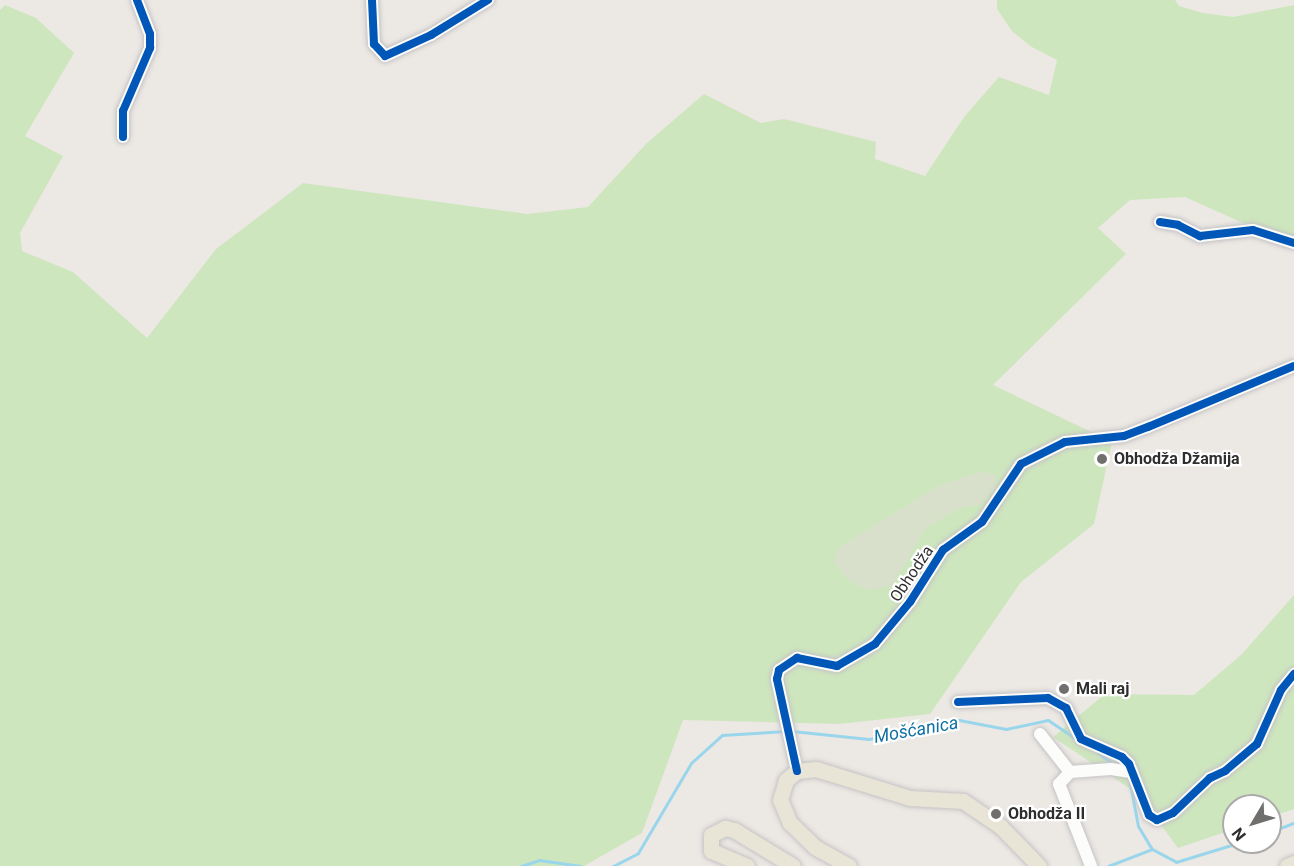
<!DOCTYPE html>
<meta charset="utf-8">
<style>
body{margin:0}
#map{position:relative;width:1294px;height:866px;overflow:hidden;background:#ece8e4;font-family:Roboto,sans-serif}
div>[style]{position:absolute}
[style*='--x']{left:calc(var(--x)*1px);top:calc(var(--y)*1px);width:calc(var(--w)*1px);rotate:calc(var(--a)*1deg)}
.green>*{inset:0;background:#cee6be}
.cemetery>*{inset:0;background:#d8e0cc}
.stream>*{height:3px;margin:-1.5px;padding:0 1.5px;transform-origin:1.5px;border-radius:1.5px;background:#99d6ec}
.roads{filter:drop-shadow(0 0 2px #c5c4c5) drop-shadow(0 0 2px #c5c4c5)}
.minor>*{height:12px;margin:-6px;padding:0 6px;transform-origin:6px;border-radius:6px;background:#fcfcfb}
.major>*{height:15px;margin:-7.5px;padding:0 7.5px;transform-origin:7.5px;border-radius:7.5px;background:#e8e4d6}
.cycleway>*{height:8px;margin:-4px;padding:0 4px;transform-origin:4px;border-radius:4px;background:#0057b8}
.dots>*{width:16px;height:16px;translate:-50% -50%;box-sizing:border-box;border:3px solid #fff;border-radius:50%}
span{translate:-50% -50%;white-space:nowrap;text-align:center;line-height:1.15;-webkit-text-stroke:4.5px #fff;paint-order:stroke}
.poi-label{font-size:16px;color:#2e2e2e;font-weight:700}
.left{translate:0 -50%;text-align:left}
.street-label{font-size:16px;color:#2e2e2e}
.water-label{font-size:18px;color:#0d6fa3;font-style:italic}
.north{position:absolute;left:1222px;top:794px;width:60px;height:60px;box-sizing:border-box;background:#fff;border:2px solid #ababab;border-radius:50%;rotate:232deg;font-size:16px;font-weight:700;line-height:24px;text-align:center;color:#2e2e2e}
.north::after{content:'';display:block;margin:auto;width:21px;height:27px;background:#706f6e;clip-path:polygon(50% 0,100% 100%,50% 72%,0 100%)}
</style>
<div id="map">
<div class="green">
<i style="clip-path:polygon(997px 0,1175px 0,1179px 6px,1203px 13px,1233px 17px,1294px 5px,1294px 246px,1185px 197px,1130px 200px,1098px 228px,1126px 254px,993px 385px,1112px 442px,1094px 524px,1021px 582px,930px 714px,839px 724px,683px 720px,642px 833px,584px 866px,0 866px,0 10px,5px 5px,36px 18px,74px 53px,25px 136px,63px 156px,20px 233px,22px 251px,73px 272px,147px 338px,216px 249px,303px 183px,527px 214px,588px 207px,647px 143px,704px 94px,761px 123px,784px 119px,876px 142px,875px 159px,925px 176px,964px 117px,999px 77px,1049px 95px,1057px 60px,1030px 46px,1012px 31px,997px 9px)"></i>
<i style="clip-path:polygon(1294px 595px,1294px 809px,1270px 817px,1270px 806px,1234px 806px,1234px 829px,1178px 848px,1138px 794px,1053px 737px,1105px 694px,1194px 695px,1241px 655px)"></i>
</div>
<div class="cemetery">
<i style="clip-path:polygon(982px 471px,996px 476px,995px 488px,980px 505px,959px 508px,924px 530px,892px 586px,866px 590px,846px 578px,834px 561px,838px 548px,938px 486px)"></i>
</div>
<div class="stream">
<i style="--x:792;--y:731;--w:77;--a:5.9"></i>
<i style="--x:869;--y:739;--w:92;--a:-11.9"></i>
<i style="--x:959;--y:720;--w:48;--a:10.8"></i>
<i style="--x:1006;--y:729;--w:43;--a:-12.1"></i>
<i style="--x:1048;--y:720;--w:34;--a:34"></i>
<i style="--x:1097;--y:752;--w:20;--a:37"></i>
<i style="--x:1129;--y:778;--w:49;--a:79.4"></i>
<i style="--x:1138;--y:826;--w:27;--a:59"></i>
<i style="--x:1152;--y:849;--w:27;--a:28"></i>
<i style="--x:1176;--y:862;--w:68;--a:-17.1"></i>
<i style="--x:1270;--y:832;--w:26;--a:-21"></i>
<i style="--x:521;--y:866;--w:19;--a:-18"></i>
<i style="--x:539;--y:860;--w:42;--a:8.1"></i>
<i style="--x:613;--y:866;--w:28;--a:-27"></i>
<i style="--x:638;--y:853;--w:104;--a:-59.5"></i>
<i style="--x:691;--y:763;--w:42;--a:-42.1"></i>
<i style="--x:722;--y:735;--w:64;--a:-3.6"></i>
<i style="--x:1108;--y:866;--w:47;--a:-21.1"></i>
</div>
<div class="roads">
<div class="minor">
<i style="--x:372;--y:0;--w:44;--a:87.4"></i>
<i style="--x:374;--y:44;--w:16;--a:47"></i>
<i style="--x:385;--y:56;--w:51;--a:-24.5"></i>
<i style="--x:431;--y:35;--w:67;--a:-31.6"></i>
<i style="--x:123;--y:137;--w:26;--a:-90"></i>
<i style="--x:123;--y:111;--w:69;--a:-66.8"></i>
<i style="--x:150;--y:48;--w:14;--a:-90"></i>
<i style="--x:150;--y:34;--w:36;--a:-111"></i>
<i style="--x:1160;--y:222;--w:18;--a:9"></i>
<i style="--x:1178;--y:225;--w:25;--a:27"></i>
<i style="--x:1200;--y:236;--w:53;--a:-6.5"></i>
<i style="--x:1253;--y:230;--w:43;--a:17.6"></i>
<i style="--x:958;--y:702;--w:90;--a:-2.5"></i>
<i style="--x:1048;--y:698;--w:21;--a:29"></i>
<i style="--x:1066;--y:708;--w:34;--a:64"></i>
<i style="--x:1081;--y:739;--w:45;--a:23.7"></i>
<i style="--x:1122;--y:757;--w:10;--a:45"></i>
<i style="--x:1129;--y:764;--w:55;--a:68.6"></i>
<i style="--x:1149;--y:815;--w:9;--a:32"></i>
<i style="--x:1157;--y:820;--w:17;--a:-24"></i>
<i style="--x:1173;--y:813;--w:51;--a:-43.4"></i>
<i style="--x:1210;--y:778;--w:17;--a:-25"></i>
<i style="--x:1225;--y:771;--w:42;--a:-40.2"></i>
<i style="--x:1257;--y:744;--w:59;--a:-66"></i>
<i style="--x:1281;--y:690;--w:21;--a:-51"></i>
<i style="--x:1040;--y:734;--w:48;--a:51.7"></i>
<i style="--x:797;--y:771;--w:94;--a:-102.3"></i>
<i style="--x:777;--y:679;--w:9;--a:-77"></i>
<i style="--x:779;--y:670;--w:22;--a:-34"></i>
<i style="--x:797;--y:658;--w:41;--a:11.3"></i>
<i style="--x:837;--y:666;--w:44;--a:-30.1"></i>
<i style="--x:875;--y:644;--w:55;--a:-50.2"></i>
<i style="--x:910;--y:602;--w:62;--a:-57.6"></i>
<i style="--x:943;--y:550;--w:48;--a:-35.7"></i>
<i style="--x:982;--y:522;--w:70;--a:-56.1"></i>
<i style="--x:1021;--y:464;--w:49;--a:-26.6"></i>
<i style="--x:1065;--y:442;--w:59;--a:-5.8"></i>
<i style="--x:1124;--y:436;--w:26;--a:-21"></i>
<i style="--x:1148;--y:427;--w:158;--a:-22.7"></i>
<i style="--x:1091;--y:866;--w:88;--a:-111.3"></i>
<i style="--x:1059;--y:784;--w:16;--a:-47"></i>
<i style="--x:1070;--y:772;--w:41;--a:-4.2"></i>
<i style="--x:1111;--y:769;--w:20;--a:9"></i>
</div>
<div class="major">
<i style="--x:747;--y:866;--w:39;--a:-157"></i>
<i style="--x:711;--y:851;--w:16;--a:-90"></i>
<i style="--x:711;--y:835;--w:16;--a:-27"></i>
<i style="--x:725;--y:828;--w:9;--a:13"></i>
<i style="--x:734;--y:830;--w:69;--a:31.4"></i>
<i style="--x:849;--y:866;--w:39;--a:-151"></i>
<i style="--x:815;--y:847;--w:35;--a:-136"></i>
<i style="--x:790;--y:823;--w:25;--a:-113"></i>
<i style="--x:780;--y:800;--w:21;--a:-73"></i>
<i style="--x:786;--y:780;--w:14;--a:-39"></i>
<i style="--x:797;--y:771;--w:19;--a:-6"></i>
<i style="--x:816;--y:769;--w:98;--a:17.1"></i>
<i style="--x:910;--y:798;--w:53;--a:3.2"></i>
<i style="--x:963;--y:801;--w:45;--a:34"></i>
<i style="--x:1000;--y:826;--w:56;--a:45.7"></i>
<i style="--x:1287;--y:866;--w:8;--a:-23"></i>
</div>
</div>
<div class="cycleway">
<i style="--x:372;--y:0;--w:44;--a:87.4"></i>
<i style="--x:374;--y:44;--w:16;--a:47"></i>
<i style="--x:385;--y:56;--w:51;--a:-24.5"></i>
<i style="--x:431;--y:35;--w:67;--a:-31.6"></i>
<i style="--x:123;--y:137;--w:26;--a:-90"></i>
<i style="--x:123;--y:111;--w:69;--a:-66.8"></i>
<i style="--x:150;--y:48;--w:14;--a:-90"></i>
<i style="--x:150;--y:34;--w:36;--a:-111"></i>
<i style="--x:1160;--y:222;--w:18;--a:9"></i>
<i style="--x:1178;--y:225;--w:25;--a:27"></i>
<i style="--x:1200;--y:236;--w:53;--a:-6.5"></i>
<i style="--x:1253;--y:230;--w:43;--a:17.6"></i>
<i style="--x:958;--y:702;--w:90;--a:-2.5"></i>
<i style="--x:1048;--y:698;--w:21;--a:29"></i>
<i style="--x:1066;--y:708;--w:34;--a:64"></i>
<i style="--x:1081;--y:739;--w:45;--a:23.7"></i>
<i style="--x:1122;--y:757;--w:10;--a:45"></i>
<i style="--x:1129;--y:764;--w:55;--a:68.6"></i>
<i style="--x:1149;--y:815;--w:9;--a:32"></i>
<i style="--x:1157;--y:820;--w:17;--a:-24"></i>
<i style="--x:1173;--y:813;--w:51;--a:-43.4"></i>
<i style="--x:1210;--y:778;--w:17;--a:-25"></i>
<i style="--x:1225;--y:771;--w:42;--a:-40.2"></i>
<i style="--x:1257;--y:744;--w:59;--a:-66"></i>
<i style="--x:1281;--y:690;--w:21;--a:-51"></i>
<i style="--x:797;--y:771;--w:94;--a:-102.3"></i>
<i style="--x:777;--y:679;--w:9;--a:-77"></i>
<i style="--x:779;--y:670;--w:22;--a:-34"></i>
<i style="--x:797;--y:658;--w:41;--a:11.3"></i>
<i style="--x:837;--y:666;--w:44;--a:-30.1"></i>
<i style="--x:875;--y:644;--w:55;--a:-50.2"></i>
<i style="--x:910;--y:602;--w:62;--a:-57.6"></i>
<i style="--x:943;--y:550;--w:48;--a:-35.7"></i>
<i style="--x:982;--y:522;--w:70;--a:-56.1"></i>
<i style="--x:1021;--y:464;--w:49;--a:-26.6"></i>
<i style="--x:1065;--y:442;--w:59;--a:-5.8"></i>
<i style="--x:1124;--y:436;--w:26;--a:-21"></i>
<i style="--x:1148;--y:427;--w:158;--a:-22.7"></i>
</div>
<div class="dots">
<i style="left:1102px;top:459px;background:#706f6e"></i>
<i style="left:1064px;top:689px;background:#706f6e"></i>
<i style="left:996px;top:814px;background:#706f6e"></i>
</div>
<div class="poi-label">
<span class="left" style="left:1114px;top:459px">Obhodža Džamija</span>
<span class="left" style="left:1076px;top:689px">Mali raj</span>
<span class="left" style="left:1008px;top:814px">Obhodža II</span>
</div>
<div class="street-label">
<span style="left:912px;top:574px;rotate:-56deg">Obhodža</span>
</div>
<div class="water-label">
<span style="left:916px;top:730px;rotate:-10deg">Mošćanica</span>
</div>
<div class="north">N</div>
</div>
